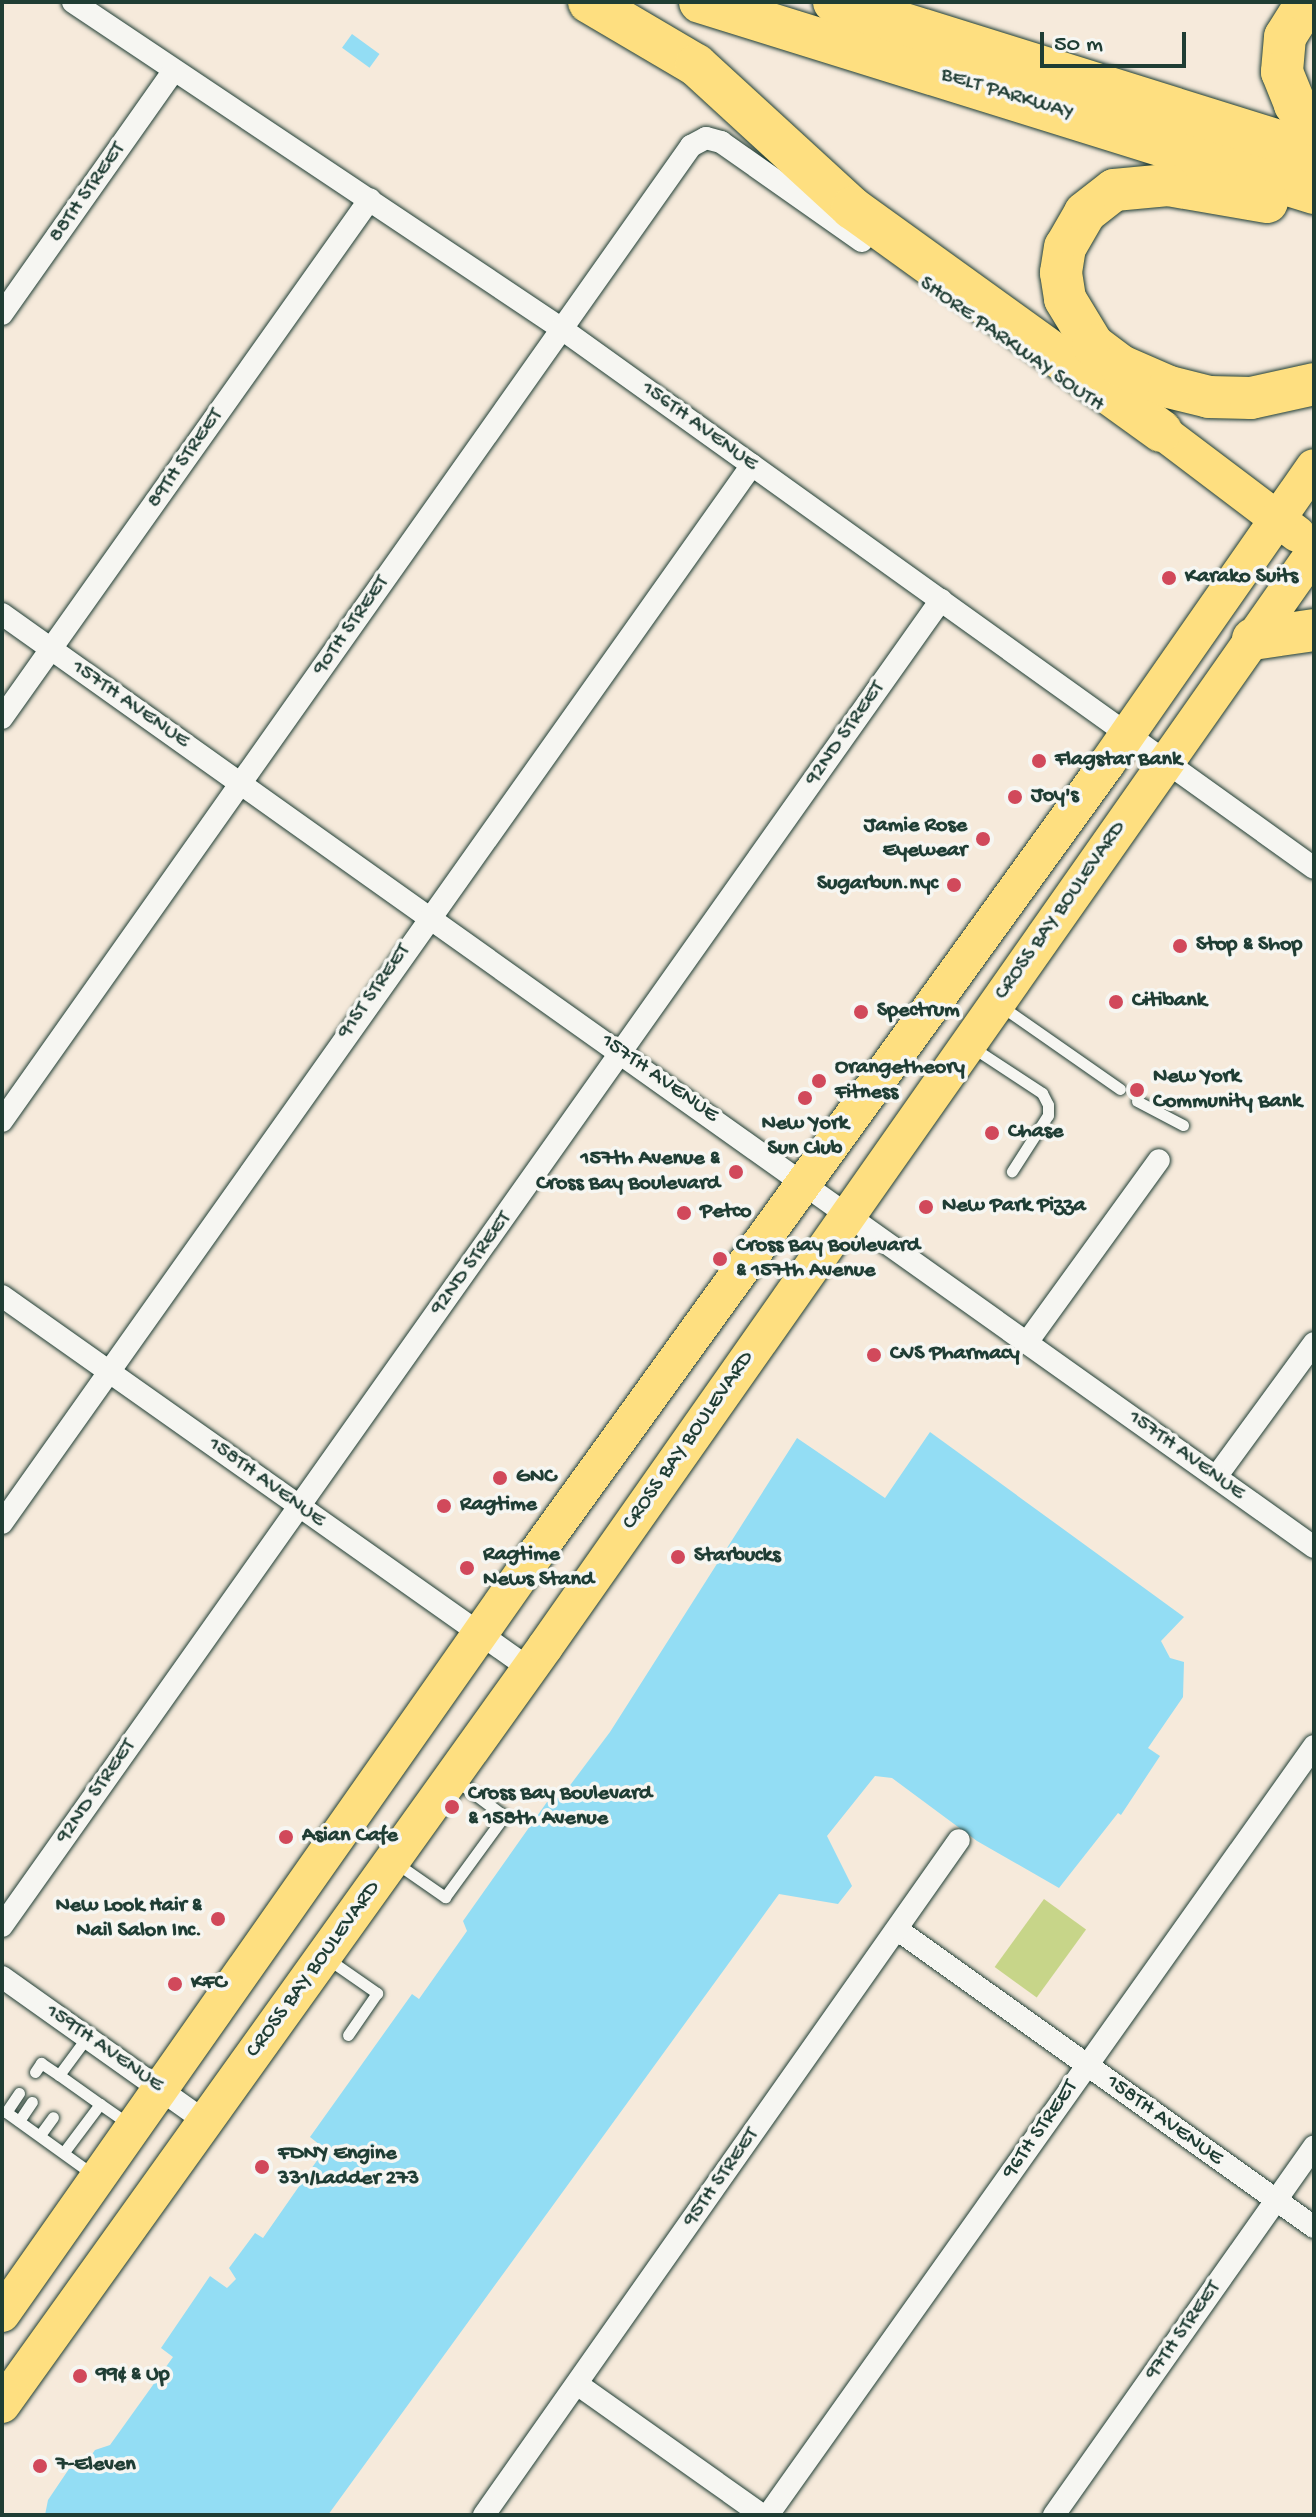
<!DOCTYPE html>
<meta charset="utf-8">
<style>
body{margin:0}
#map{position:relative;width:1316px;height:2517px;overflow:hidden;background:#f6eadb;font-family:"Gochi Hand",sans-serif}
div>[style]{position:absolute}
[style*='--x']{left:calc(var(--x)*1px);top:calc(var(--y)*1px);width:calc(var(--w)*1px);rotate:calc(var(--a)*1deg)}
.green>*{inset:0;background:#c7d589;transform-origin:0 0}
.water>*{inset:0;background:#93ddf4;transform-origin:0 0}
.roads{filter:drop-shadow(0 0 2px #1f3d34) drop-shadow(0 0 2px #1f3d34)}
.lane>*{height:11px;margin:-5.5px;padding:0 5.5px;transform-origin:5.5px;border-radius:5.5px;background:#f6f6f2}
.street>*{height:22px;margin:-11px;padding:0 11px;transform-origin:11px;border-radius:11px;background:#f6f6f2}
.primary>*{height:36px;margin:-18px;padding:0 18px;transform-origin:18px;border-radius:18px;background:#fedf80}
.highway>*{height:42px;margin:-21px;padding:0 21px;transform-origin:21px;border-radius:21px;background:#fedf80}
.dots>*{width:22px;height:22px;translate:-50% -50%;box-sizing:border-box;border:4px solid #f6f6f2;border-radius:50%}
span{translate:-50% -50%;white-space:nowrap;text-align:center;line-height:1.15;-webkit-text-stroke:7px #f6f6f2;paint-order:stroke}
.street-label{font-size:22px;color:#1f3d34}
.poi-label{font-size:22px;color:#1f3d34;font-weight:700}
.left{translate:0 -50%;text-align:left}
.right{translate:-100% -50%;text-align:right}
.frame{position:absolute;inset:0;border:4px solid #1f3d34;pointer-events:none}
.scale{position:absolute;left:1040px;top:32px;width:146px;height:36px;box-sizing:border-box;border:4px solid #1f3d34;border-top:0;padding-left:10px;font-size:24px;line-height:28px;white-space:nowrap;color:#1f3d34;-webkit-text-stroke:6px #f6f6f2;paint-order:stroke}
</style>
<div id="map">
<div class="green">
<i style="left:1044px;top:1899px;width:52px;height:84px;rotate:36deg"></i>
</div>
<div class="water">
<i style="left:352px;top:34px;width:34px;height:17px;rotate:36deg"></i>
<i style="clip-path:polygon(930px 1432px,1184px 1617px,1161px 1641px,1170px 1658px,1184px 1662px,1183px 1697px,1148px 1748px,1160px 1756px,1121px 1815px,1118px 1813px,1059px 1888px,977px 1841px,892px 1778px,875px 1776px,827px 1836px,852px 1886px,838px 1904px,779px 1894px,328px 2515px,45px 2515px,48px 2500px,77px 2457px,86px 2463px,95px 2450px,110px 2445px,173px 2357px,161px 2348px,210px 2276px,227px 2288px,236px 2279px,229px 2268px,255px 2233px,263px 2238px,325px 2149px,310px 2137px,412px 1994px,419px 1999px,467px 1931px,463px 1921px,547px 1802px,562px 1796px,610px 1732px,797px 1438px,885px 1498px)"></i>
</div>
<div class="roads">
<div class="lane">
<i style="--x:1001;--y:1006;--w:145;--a:34.9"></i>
<i style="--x:972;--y:1047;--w:84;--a:33.3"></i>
<i style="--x:1042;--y:1093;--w:13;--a:63"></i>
<i style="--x:1048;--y:1105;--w:10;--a:90"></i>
<i style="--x:1048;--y:1115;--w:67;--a:122.7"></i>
<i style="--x:1137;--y:1101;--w:52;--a:27.6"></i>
<i style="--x:396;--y:1863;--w:60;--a:34.8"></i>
<i style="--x:445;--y:1897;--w:100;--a:-53.9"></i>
<i style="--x:504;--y:1816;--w:59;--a:-143.3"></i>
<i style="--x:328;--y:1959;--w:60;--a:34.8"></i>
<i style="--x:377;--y:1993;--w:51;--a:124.6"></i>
<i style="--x:35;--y:2072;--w:11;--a:-56"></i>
<i style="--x:41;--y:2063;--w:22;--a:34"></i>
<i style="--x:59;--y:2075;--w:47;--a:-53.6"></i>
<i style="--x:59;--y:2075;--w:50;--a:35.3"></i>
<i style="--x:100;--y:2104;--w:60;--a:126.9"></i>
<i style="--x:19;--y:2093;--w:23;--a:124"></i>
<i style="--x:6;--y:2112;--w:110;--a:35.7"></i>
<i style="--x:100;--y:2104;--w:35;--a:35"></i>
<i style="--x:19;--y:2121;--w:23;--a:-56"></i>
<i style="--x:40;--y:2135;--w:22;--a:-54"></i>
</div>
<div class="street">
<i style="--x:73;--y:2;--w:588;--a:33.77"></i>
<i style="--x:562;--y:329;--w:925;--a:35.63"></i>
<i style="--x:2;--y:314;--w:296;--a:-54.8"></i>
<i style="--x:2;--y:614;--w:1610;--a:35.42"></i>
<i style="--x:2;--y:718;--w:636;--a:-54.66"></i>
<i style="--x:2;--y:1121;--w:1194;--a:-54.75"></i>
<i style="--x:691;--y:146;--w:17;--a:-28"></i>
<i style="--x:706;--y:138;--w:16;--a:15"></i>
<i style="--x:721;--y:142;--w:172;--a:35.1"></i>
<i style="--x:2;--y:1296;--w:646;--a:35.24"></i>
<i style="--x:1028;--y:1341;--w:223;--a:-54.1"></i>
<i style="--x:1216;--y:1477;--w:166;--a:-53.8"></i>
<i style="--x:2;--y:1523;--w:1297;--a:-54.67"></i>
<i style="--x:2;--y:1926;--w:1625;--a:-54.7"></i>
<i style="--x:898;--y:1930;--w:511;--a:35.52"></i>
<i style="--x:2;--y:1977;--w:249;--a:35.4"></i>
<i style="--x:577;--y:2384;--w:227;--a:35.3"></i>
<i style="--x:484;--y:2515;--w:825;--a:-54.87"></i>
<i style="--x:768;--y:2515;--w:943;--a:-54.62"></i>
<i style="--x:1054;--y:2515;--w:451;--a:-54.8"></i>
</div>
<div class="primary">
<i style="--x:1161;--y:431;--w:171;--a:37.1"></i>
<i style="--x:2;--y:2314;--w:932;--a:-54.91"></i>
<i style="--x:538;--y:1551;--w:970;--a:-54.15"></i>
<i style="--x:1106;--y:765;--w:363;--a:-55.1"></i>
<i style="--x:2;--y:2405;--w:932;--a:-54.38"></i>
<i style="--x:545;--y:1647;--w:1338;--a:-54.92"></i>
</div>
<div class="highway">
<i style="--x:589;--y:2;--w:124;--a:30.5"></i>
<i style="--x:696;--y:65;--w:212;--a:42.5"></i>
<i style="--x:852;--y:208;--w:381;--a:35.8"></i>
<i style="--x:700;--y:2;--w:643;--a:17.28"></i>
<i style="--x:834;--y:2;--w:503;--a:17.35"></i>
<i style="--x:1307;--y:2;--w:41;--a:122.2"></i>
<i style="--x:1285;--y:37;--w:35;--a:95"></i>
<i style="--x:1282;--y:72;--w:35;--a:68"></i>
<i style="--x:1295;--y:105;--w:28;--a:46"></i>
<i style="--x:1267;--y:202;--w:100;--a:-170.3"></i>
<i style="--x:1168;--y:185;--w:54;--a:174.7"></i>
<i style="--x:1114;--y:190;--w:37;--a:142"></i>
<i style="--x:1085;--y:213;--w:39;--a:120"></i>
<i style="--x:1065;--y:247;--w:26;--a:99"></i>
<i style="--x:1061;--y:273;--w:26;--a:81"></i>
<i style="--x:1065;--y:299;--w:54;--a:58.7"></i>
<i style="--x:1093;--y:345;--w:35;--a:37"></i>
<i style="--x:1121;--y:366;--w:52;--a:23.6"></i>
<i style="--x:1169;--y:387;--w:41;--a:14"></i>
<i style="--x:1209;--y:397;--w:42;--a:1.4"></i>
<i style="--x:1251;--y:398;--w:65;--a:-12.5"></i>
<i style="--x:1253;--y:639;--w:62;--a:-8.4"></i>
</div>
</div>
<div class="dots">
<i style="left:1169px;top:578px;background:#d1495b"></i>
<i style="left:1039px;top:761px;background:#d1495b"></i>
<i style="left:1015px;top:797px;background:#d1495b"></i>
<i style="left:983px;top:839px;background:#d1495b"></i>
<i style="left:954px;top:885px;background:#d1495b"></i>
<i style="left:1180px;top:946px;background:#d1495b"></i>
<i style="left:1116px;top:1002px;background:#d1495b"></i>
<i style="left:861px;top:1012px;background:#d1495b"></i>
<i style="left:819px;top:1081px;background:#d1495b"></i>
<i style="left:1137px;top:1090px;background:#d1495b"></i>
<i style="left:805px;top:1098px;background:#d1495b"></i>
<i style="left:992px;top:1133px;background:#d1495b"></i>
<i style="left:736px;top:1172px;background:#d1495b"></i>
<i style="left:926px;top:1207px;background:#d1495b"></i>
<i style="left:684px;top:1213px;background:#d1495b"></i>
<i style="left:720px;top:1259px;background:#d1495b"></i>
<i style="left:874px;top:1355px;background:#d1495b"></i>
<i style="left:500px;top:1478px;background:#d1495b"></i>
<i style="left:444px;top:1506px;background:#d1495b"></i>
<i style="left:678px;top:1557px;background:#d1495b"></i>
<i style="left:467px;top:1568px;background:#d1495b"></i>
<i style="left:452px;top:1807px;background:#d1495b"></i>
<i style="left:286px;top:1837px;background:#d1495b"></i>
<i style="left:218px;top:1919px;background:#d1495b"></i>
<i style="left:175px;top:1984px;background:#d1495b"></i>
<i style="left:262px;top:2167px;background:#d1495b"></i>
<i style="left:80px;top:2376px;background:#d1495b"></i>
<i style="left:40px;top:2466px;background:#d1495b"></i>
</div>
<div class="street-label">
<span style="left:1007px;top:95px;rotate:17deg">BELT PARKWAY</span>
<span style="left:88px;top:193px;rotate:-55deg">88TH STREET</span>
<span style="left:1011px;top:345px;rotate:35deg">SHORE PARKWAY SOUTH</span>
<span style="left:699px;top:427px;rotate:36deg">156TH AVENUE</span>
<span style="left:186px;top:459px;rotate:-55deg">89TH STREET</span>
<span style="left:352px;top:626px;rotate:-55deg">90TH STREET</span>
<span style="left:130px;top:705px;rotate:35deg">157TH AVENUE</span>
<span style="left:846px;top:734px;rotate:-55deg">92ND STREET</span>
<span style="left:1061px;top:911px;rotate:-55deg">CROSS BAY BOULEVARD</span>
<span style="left:375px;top:992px;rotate:-55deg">91ST STREET</span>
<span style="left:659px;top:1079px;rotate:35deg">157TH AVENUE</span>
<span style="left:472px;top:1264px;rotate:-54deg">92ND STREET</span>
<span style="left:689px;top:1441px;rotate:-55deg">CROSS BAY BOULEVARD</span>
<span style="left:1186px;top:1456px;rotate:36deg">157TH AVENUE</span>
<span style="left:266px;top:1483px;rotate:36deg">158TH AVENUE</span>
<span style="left:97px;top:1792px;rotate:-55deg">92ND STREET</span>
<span style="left:314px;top:1970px;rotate:-54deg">CROSS BAY BOULEVARD</span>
<span style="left:104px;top:2049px;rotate:35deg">159TH AVENUE</span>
<span style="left:1164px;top:2121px;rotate:36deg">158TH AVENUE</span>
<span style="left:1041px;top:2130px;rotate:-55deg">96TH STREET</span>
<span style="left:722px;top:2178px;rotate:-55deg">95TH STREET</span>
<span style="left:1184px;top:2331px;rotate:-55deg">97TH STREET</span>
</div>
<div class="poi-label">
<span class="left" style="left:1185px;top:578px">Karako Suits</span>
<span class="left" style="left:1055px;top:761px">Flagstar Bank</span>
<span class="left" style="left:1031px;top:797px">Joy's</span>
<span class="right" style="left:967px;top:839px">Jamie Rose<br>Eyewear</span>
<span class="right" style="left:938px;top:885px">Sugarbun.nyc</span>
<span class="left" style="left:1196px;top:946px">Stop &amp; Shop</span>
<span class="left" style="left:1132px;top:1002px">Citibank</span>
<span class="left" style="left:877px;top:1012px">Spectrum</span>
<span class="left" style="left:835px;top:1081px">Orangetheory<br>Fitness</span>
<span class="left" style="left:1153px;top:1090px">New York<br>Community Bank</span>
<span style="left:805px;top:1137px">New York<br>Sun Club</span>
<span class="left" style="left:1008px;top:1133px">Chase</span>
<span class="right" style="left:720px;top:1172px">157th Avenue &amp;<br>Cross Bay Boulevard</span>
<span class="left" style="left:942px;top:1207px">New Park Pizza</span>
<span class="left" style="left:700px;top:1213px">Petco</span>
<span class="left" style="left:736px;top:1259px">Cross Bay Boulevard<br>&amp; 157th Avenue</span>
<span class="left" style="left:890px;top:1355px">CVS Pharmacy</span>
<span class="left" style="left:516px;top:1478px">GNC</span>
<span class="left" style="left:460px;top:1506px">Ragtime</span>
<span class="left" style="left:483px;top:1568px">Ragtime<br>News Stand</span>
<span class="left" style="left:694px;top:1557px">Starbucks</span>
<span class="left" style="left:468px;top:1807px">Cross Bay Boulevard<br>&amp; 158th Avenue</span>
<span class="left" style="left:302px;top:1837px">Asian Cafe</span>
<span class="right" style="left:202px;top:1919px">New Look Hair &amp;<br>Nail Salon Inc.</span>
<span class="left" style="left:191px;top:1984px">KFC</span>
<span class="left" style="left:278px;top:2167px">FDNY Engine<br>331/Ladder 273</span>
<span class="left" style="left:96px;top:2376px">99¢ &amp; Up</span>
<span class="left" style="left:56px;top:2466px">7-Eleven</span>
</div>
<div class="frame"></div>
<div class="scale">50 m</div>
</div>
